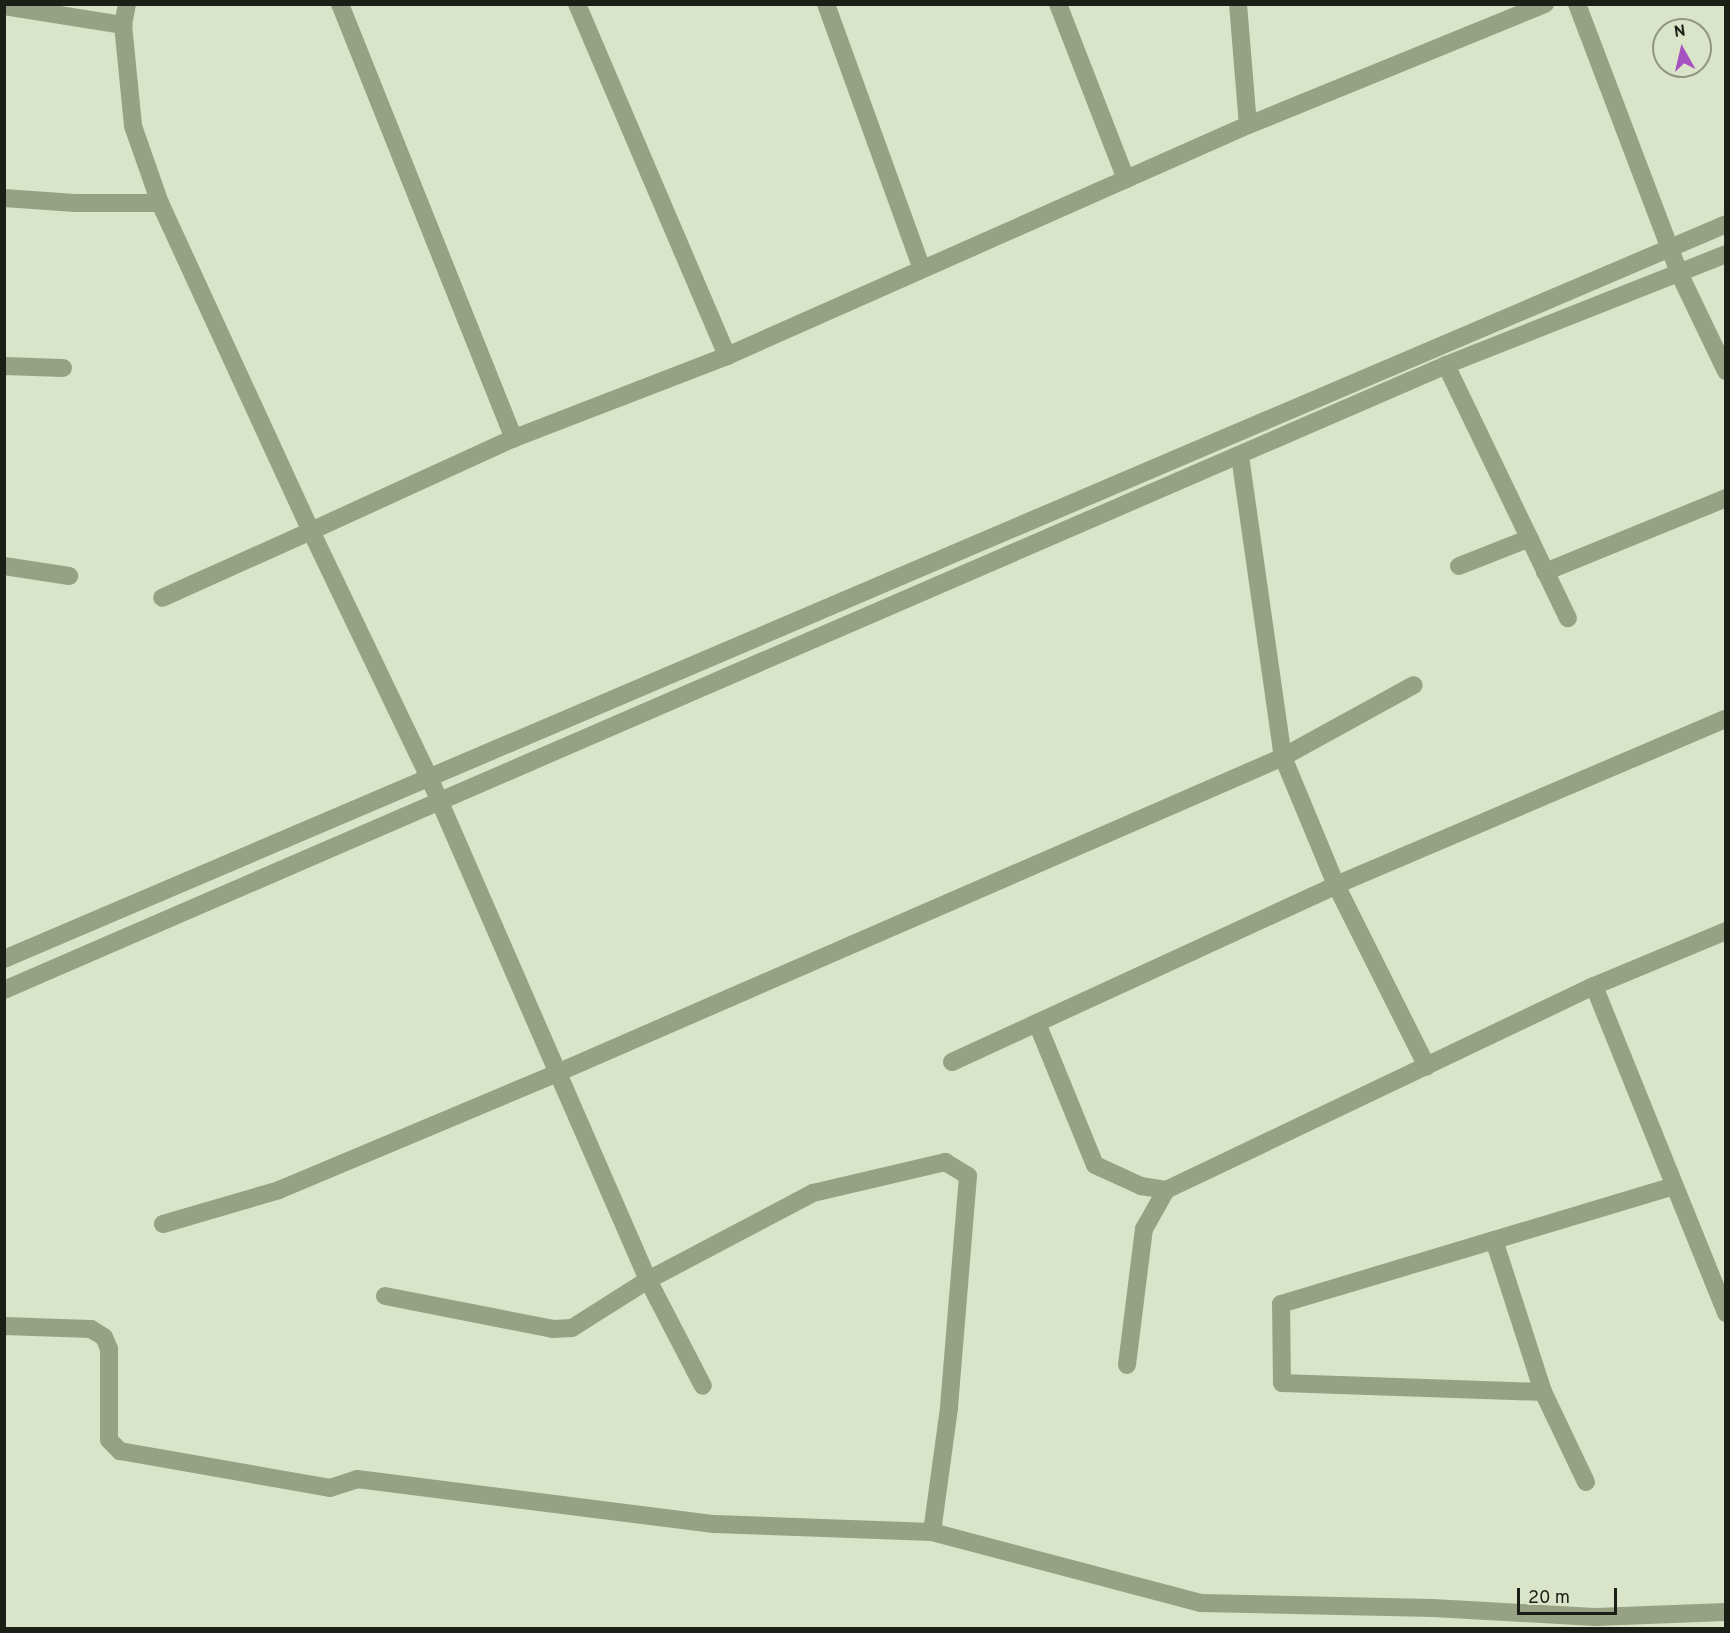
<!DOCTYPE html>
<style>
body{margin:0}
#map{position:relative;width:1730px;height:1633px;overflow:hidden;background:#dae4c9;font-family:Overpass,sans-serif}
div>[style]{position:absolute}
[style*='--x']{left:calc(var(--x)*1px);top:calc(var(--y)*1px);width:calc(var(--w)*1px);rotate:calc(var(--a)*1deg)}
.minor>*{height:18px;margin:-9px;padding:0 9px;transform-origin:9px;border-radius:9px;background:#97a285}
.tertiary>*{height:18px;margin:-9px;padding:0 9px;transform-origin:9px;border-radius:9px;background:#97a285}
span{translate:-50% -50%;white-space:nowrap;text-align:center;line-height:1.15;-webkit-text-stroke:4.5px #dae4c9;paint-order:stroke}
.frame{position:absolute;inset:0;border:6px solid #1c1f16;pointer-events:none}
.north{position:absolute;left:1652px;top:18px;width:60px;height:60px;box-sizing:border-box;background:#dae4c9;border:2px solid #8e9581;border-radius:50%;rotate:352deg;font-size:16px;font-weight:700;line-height:24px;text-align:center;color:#1c1f16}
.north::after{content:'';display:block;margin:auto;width:21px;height:27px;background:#a651c0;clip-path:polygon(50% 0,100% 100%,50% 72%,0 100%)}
.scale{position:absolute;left:1517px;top:1588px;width:100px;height:27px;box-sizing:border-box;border:3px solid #1c1f16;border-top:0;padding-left:8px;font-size:18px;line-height:21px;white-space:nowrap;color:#1c1f16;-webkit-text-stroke:4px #dae4c9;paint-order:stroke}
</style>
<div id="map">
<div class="minor">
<i style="--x:127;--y:4;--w:21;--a:101"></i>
<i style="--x:123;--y:25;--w:101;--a:84.3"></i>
<i style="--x:133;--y:126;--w:82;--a:70.7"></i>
<i style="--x:160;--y:203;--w:361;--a:65.3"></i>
<i style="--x:311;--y:531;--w:163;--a:155.8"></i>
<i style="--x:340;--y:4;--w:468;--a:68.2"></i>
<i style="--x:577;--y:4;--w:383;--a:66.9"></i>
<i style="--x:826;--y:4;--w:282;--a:70.1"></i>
<i style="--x:1058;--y:4;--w:188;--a:68.8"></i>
<i style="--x:1238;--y:4;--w:121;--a:85.3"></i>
<i style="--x:1545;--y:4;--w:321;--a:157.8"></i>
<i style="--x:1248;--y:125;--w:570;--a:156.09"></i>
<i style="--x:727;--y:356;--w:228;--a:158.9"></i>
<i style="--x:514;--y:438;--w:223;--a:155.4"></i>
<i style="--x:311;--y:531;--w:273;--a:64.4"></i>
<i style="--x:429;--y:777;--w:549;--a:66.47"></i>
<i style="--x:648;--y:1280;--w:187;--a:-27.8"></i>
<i style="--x:813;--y:1193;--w:136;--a:-13.2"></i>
<i style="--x:945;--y:1162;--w:27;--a:31"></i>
<i style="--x:968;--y:1176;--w:233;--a:94.7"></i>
<i style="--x:949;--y:1408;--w:125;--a:97.8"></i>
<i style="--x:932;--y:1532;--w:277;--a:14.8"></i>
<i style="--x:1200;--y:1603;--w:233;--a:1.2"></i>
<i style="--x:1433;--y:1608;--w:162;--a:3.2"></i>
<i style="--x:1595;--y:1617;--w:131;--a:-2.2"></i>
<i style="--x:1577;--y:4;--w:288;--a:69.2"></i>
<i style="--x:1679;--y:273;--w:109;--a:64.4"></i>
<i style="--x:4;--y:6;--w:121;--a:9.1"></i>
<i style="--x:4;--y:198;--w:71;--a:4"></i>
<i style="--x:75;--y:203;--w:85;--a:0"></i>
<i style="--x:1446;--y:365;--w:281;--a:64.3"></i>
<i style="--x:4;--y:366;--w:59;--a:1.9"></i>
<i style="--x:1240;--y:456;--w:304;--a:81.9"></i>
<i style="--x:1283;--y:757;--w:139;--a:67.5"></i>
<i style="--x:1336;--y:885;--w:424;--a:-23.1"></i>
<i style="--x:4;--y:566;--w:66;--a:8.7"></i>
<i style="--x:1459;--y:566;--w:76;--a:-21.5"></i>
<i style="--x:1545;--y:572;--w:196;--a:-22.2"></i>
<i style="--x:1726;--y:931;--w:143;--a:157.4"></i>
<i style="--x:1594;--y:986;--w:353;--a:68"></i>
<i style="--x:1037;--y:1023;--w:153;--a:67.8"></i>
<i style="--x:1095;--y:1165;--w:51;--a:24.5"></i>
<i style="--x:1141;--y:1186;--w:25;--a:9"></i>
<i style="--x:952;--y:1062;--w:423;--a:-24.7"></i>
<i style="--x:1336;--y:885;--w:203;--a:63.4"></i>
<i style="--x:163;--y:1224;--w:121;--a:-16.3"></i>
<i style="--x:279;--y:1190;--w:302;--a:-22.8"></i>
<i style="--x:557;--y:1073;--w:792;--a:-23.52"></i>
<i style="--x:1283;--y:757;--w:149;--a:-28.8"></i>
<i style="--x:1494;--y:1240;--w:160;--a:72.1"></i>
<i style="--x:385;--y:1296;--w:171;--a:11.1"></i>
<i style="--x:553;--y:1329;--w:19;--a:-3"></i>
<i style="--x:572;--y:1328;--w:90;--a:-32.3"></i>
<i style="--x:648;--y:1280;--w:119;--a:62.6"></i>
<i style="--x:4;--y:1326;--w:87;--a:2"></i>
<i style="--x:91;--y:1329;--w:15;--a:32"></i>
<i style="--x:104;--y:1337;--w:13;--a:67"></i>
<i style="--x:109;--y:1349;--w:91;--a:90"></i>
<i style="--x:109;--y:1440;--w:16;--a:45"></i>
<i style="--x:120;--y:1451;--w:213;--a:10"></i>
<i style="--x:330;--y:1488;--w:28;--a:-18"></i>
<i style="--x:357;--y:1479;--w:360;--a:7.2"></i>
<i style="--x:714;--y:1524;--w:218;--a:2.1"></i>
<i style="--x:1127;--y:1365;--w:137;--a:-82.9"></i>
<i style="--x:1144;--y:1229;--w:45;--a:-60.6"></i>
<i style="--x:1166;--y:1190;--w:474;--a:-25.5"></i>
<i style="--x:1586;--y:1482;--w:100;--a:-115.5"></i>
<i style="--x:1543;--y:1392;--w:261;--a:-178"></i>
<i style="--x:1282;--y:1383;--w:79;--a:-90.7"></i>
<i style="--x:1281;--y:1304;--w:410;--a:-16.7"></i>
</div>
<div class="tertiary">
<i style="--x:4;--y:959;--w:1872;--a:-23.11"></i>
<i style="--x:4;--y:990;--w:1572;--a:-23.43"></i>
<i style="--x:1446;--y:365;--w:301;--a:-21.6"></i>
</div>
<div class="frame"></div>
<div class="north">N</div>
<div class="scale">20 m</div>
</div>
